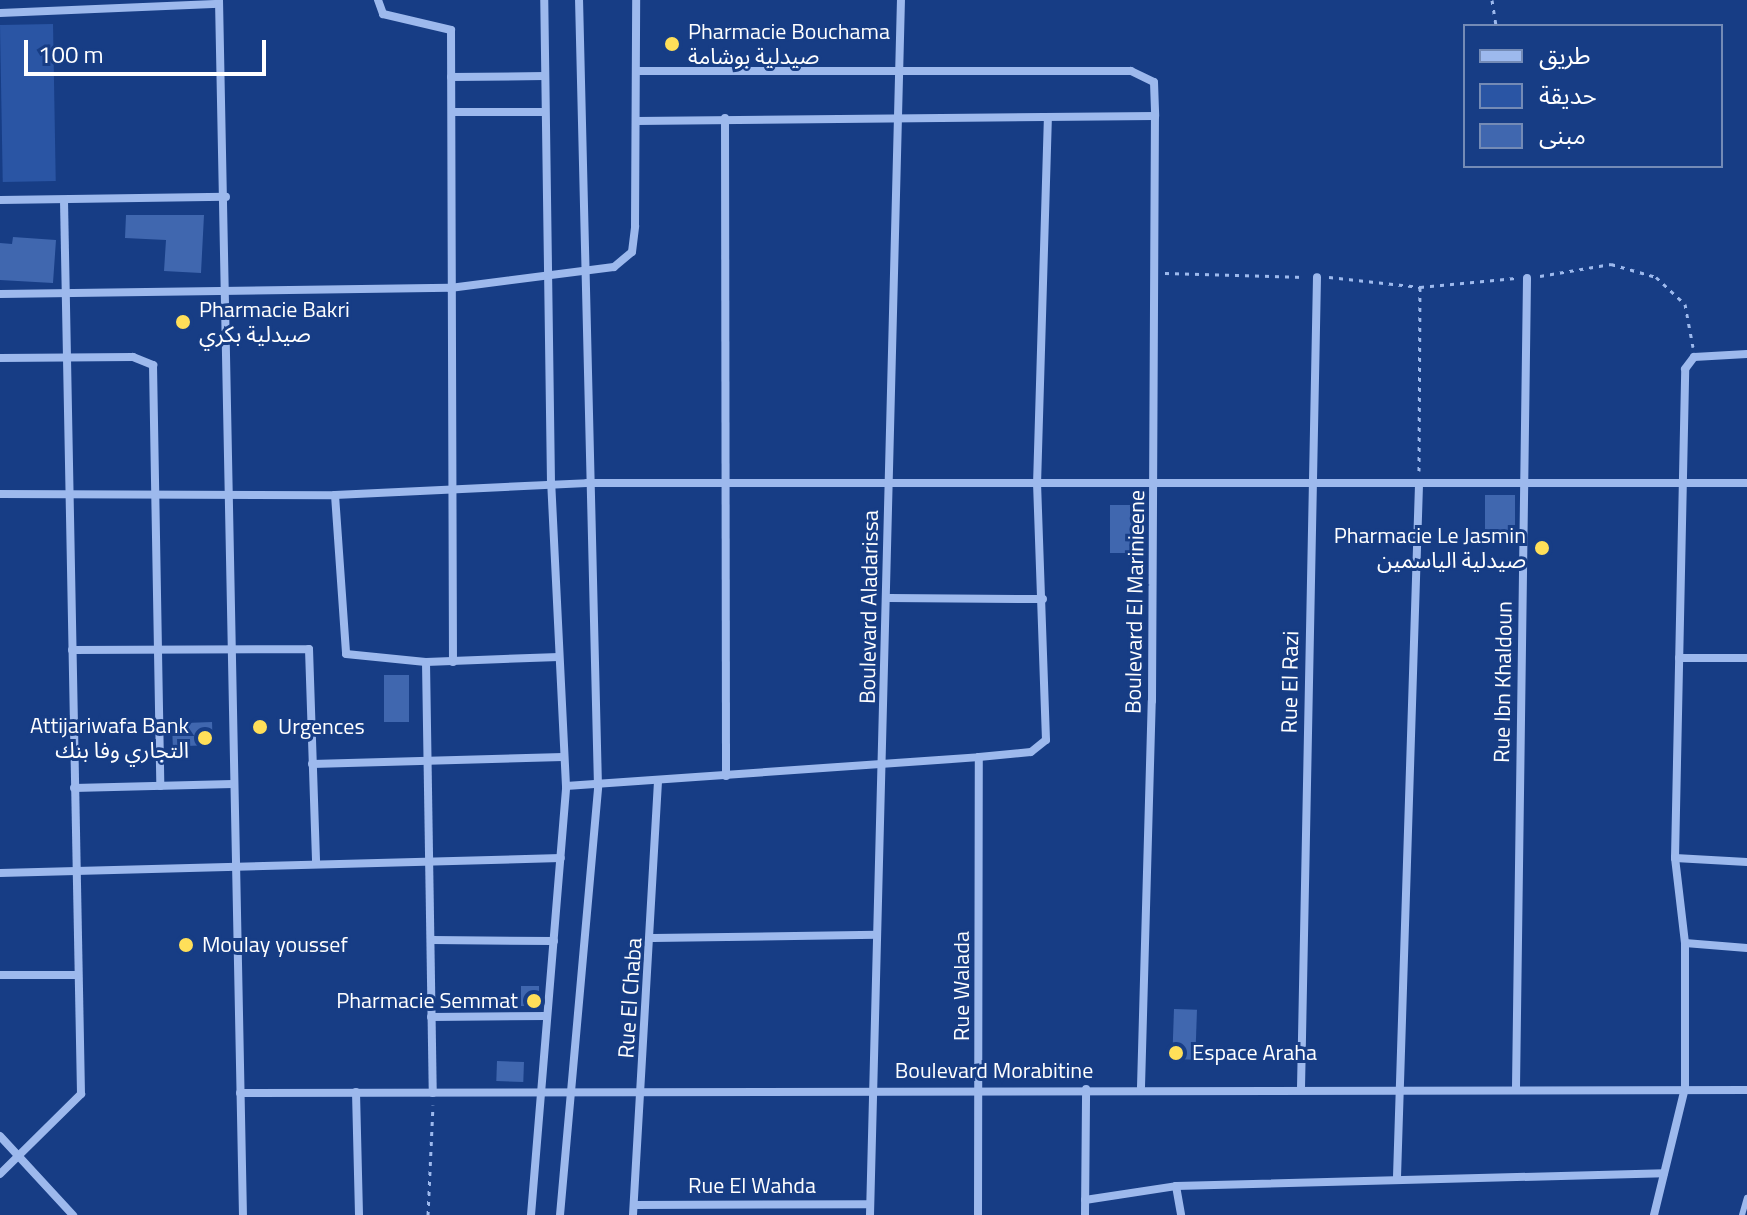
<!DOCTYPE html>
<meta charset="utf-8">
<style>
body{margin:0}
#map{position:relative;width:1747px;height:1215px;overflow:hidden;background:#173d85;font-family:"Titillium Web","Noto Sans Arabic",sans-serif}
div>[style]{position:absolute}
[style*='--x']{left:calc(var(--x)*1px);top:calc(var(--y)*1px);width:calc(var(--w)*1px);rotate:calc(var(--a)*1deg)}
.green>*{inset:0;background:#2a55a4;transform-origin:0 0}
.building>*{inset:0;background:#4067af;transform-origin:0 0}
.path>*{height:3px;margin-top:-1.5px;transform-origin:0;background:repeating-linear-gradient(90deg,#9db9ed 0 4px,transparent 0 10px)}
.lane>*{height:6px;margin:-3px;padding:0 3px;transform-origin:3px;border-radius:3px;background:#9db9ed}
.street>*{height:8px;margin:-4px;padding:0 4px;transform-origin:4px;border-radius:4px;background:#9db9ed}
.dots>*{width:22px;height:22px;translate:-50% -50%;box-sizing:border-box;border:4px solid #173d85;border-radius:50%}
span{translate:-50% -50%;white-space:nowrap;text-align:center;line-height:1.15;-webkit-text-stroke:6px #173d85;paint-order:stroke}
.poi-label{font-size:22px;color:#fff}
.left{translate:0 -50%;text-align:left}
.right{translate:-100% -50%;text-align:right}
.street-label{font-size:22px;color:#fff}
.legend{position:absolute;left:1463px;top:24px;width:260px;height:144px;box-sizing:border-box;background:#173d85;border:2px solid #748bb6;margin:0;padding:10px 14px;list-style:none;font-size:24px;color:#fff}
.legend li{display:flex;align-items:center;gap:16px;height:40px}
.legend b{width:40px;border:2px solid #748bb6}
.scale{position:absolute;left:24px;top:40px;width:242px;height:36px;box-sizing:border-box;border:4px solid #fff;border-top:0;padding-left:10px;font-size:24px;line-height:28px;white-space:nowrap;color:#fff;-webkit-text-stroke:6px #173d85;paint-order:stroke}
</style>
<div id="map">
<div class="green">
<i style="left:53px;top:24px;width:157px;height:53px;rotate:89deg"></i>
</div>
<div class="building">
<i style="clip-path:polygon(126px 215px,204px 215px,201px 273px,164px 271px,166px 240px,125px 238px)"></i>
<i style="clip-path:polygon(13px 237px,56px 240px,53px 283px,0 280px,0 243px,12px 244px)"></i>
<i style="left:1485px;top:495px;width:30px;height:40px"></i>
<i style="left:1110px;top:505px;width:24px;height:48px"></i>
<i style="left:384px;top:675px;width:25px;height:47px"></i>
<i style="left:212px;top:722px;width:23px;height:40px;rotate:88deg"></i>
<i style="left:521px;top:986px;width:18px;height:20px"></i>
<i style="left:1174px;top:1009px;width:23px;height:50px;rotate:2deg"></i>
<i style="left:497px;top:1061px;width:27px;height:20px;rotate:2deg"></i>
</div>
<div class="path">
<i style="--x:1492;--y:0;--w:26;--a:81"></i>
<i style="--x:1165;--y:273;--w:140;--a:1.6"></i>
<i style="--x:1540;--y:276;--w:72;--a:-9.6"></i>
<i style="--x:1611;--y:264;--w:47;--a:16.1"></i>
<i style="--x:1656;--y:277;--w:40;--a:43"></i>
<i style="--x:1685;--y:304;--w:44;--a:79.5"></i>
<i style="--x:1329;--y:277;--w:92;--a:6.3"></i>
<i style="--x:1420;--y:287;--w:96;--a:-5.4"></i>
<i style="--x:1419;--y:471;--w:184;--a:-89.7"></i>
<i style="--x:428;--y:1215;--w:110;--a:-87.4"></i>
</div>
<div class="lane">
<i style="--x:1742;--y:1215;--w:18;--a:-74"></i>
</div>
<div class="street">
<i style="--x:219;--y:0;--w:1215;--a:88.87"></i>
<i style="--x:378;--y:0;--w:15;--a:70"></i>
<i style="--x:383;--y:14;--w:70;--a:13.2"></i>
<i style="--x:451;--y:30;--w:632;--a:89.82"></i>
<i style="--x:0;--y:13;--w:219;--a:-2.4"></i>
<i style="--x:636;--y:71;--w:495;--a:0"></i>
<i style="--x:1131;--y:71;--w:25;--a:26"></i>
<i style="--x:1154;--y:82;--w:34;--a:88"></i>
<i style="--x:1155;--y:116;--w:519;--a:179.45"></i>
<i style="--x:451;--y:77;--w:94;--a:-0.6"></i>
<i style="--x:453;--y:112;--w:92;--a:0"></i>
<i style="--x:725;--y:118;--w:658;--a:89.91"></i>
<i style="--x:0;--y:200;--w:226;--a:-0.8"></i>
<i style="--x:0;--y:294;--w:450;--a:-0.8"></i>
<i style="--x:450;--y:288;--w:165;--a:-7.3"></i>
<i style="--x:614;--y:267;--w:23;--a:-40"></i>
<i style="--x:632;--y:252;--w:26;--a:-83"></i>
<i style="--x:635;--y:226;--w:226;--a:-89.7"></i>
<i style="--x:0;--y:358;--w:133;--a:-0.4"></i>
<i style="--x:133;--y:357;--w:22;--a:22"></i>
<i style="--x:153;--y:365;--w:421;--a:89"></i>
<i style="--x:0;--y:494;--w:335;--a:0.2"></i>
<i style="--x:335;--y:495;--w:252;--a:-2.7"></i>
<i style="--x:587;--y:483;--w:1160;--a:0"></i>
<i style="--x:335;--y:495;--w:159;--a:86"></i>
<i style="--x:346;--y:654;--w:80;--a:5.7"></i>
<i style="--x:426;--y:662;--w:133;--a:-2.2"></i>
<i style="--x:889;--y:598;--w:154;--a:0.4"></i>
<i style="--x:72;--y:650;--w:237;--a:-0.2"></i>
<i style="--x:309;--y:649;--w:212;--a:88.1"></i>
<i style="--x:1679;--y:658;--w:68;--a:0"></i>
<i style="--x:426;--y:662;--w:431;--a:89.1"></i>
<i style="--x:312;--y:764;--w:251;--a:-1.6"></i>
<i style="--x:566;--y:786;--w:414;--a:-4"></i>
<i style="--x:979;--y:757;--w:52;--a:-5.5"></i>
<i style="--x:1031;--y:752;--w:19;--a:-39"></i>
<i style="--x:1046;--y:740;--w:255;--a:-92"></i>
<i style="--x:1037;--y:485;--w:368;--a:-88.3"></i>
<i style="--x:74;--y:788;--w:159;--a:-1.4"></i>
<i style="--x:1675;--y:858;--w:72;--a:3.2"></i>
<i style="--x:0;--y:873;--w:561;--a:-1.53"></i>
<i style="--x:653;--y:938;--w:224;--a:-0.8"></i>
<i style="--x:432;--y:940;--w:122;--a:0.5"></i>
<i style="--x:1685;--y:943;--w:62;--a:4.6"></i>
<i style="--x:0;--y:975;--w:77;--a:0"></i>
<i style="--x:431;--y:1017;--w:116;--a:-0.5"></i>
<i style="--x:1141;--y:1087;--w:386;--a:-88.4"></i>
<i style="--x:1152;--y:701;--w:585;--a:-89.71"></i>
<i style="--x:1516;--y:1087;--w:809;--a:-89.22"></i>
<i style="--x:1301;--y:1088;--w:811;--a:-88.87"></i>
<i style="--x:356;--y:1092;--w:123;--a:88.6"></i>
<i style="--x:240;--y:1093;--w:1507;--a:-0.11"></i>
<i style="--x:0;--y:1136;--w:108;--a:47.3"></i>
<i style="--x:0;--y:1174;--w:114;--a:-44.6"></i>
<i style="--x:81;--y:1094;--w:894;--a:-91.09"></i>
<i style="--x:1397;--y:1177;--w:694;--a:-88.18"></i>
<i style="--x:1176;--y:1186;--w:29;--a:80"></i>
<i style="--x:1085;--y:1200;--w:92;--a:-8.7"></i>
<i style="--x:1176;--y:1186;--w:488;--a:-1.5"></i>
<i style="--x:634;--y:1205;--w:236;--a:-0.2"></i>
<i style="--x:531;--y:1215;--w:430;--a:-85.3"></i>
<i style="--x:566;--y:786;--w:303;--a:-92.8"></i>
<i style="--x:551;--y:483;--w:483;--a:-90.8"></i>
<i style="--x:560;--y:1215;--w:430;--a:-84.9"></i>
<i style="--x:598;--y:787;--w:787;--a:-91.38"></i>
<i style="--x:633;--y:1215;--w:433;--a:-86.7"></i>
<i style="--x:870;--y:1215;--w:1215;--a:-88.54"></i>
<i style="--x:978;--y:1215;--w:458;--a:-89.9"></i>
<i style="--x:1085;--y:1215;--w:126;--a:-89.5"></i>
<i style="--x:1654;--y:1215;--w:131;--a:-76.3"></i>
<i style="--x:1685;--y:1088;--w:145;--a:-90"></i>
<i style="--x:1685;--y:943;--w:86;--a:-96.7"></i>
<i style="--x:1675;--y:858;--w:489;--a:-88.8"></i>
<i style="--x:1685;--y:369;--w:15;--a:-53"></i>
<i style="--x:1694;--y:357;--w:53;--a:-3.2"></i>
</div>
<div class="dots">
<i style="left:672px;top:44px;background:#ffdf59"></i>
<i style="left:183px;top:322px;background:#ffdf59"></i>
<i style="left:1542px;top:548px;background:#ffdf59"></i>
<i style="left:260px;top:727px;background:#ffdf59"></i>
<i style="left:205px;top:738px;background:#ffdf59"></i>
<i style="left:186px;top:945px;background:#ffdf59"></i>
<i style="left:534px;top:1001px;background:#ffdf59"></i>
<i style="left:1176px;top:1053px;background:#ffdf59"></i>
</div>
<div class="poi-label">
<span class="left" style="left:688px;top:44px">Pharmacie Bouchama<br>صيدلية بوشامة</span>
<span class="left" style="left:199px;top:322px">Pharmacie Bakri<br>صيدلية بكري</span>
<span class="right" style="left:1526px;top:548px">Pharmacie Le Jasmin<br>صيدلية الياسمين</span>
<span class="right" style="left:189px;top:738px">Attijariwafa Bank<br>التجاري وفا بنك</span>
<span class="left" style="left:278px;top:727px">Urgences</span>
<span class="left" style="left:202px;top:945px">Moulay youssef</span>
<span class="right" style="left:518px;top:1001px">Pharmacie Semmat</span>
<span class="left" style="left:1192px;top:1053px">Espace Araha</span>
</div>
<div class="street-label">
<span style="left:1135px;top:602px;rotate:-89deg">Boulevard El Marinieene</span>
<span style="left:869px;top:607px;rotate:-89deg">Boulevard Aladarissa</span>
<span style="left:1290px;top:682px;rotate:-89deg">Rue El Razi</span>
<span style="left:1503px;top:682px;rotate:-89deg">Rue Ibn Khaldoun</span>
<span style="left:962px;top:986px;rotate:-90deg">Rue Walada</span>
<span style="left:630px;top:998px;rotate:-86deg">Rue El Chaba</span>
<span style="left:994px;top:1071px">Boulevard Morabitine</span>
<span style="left:752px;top:1186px">Rue El Wahda</span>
</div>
<ul class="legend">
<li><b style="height:10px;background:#9db9ed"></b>طريق</li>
<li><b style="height:22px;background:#2a55a4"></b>حديقة</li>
<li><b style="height:22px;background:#4067af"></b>مبنى</li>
</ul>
<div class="scale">100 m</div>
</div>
